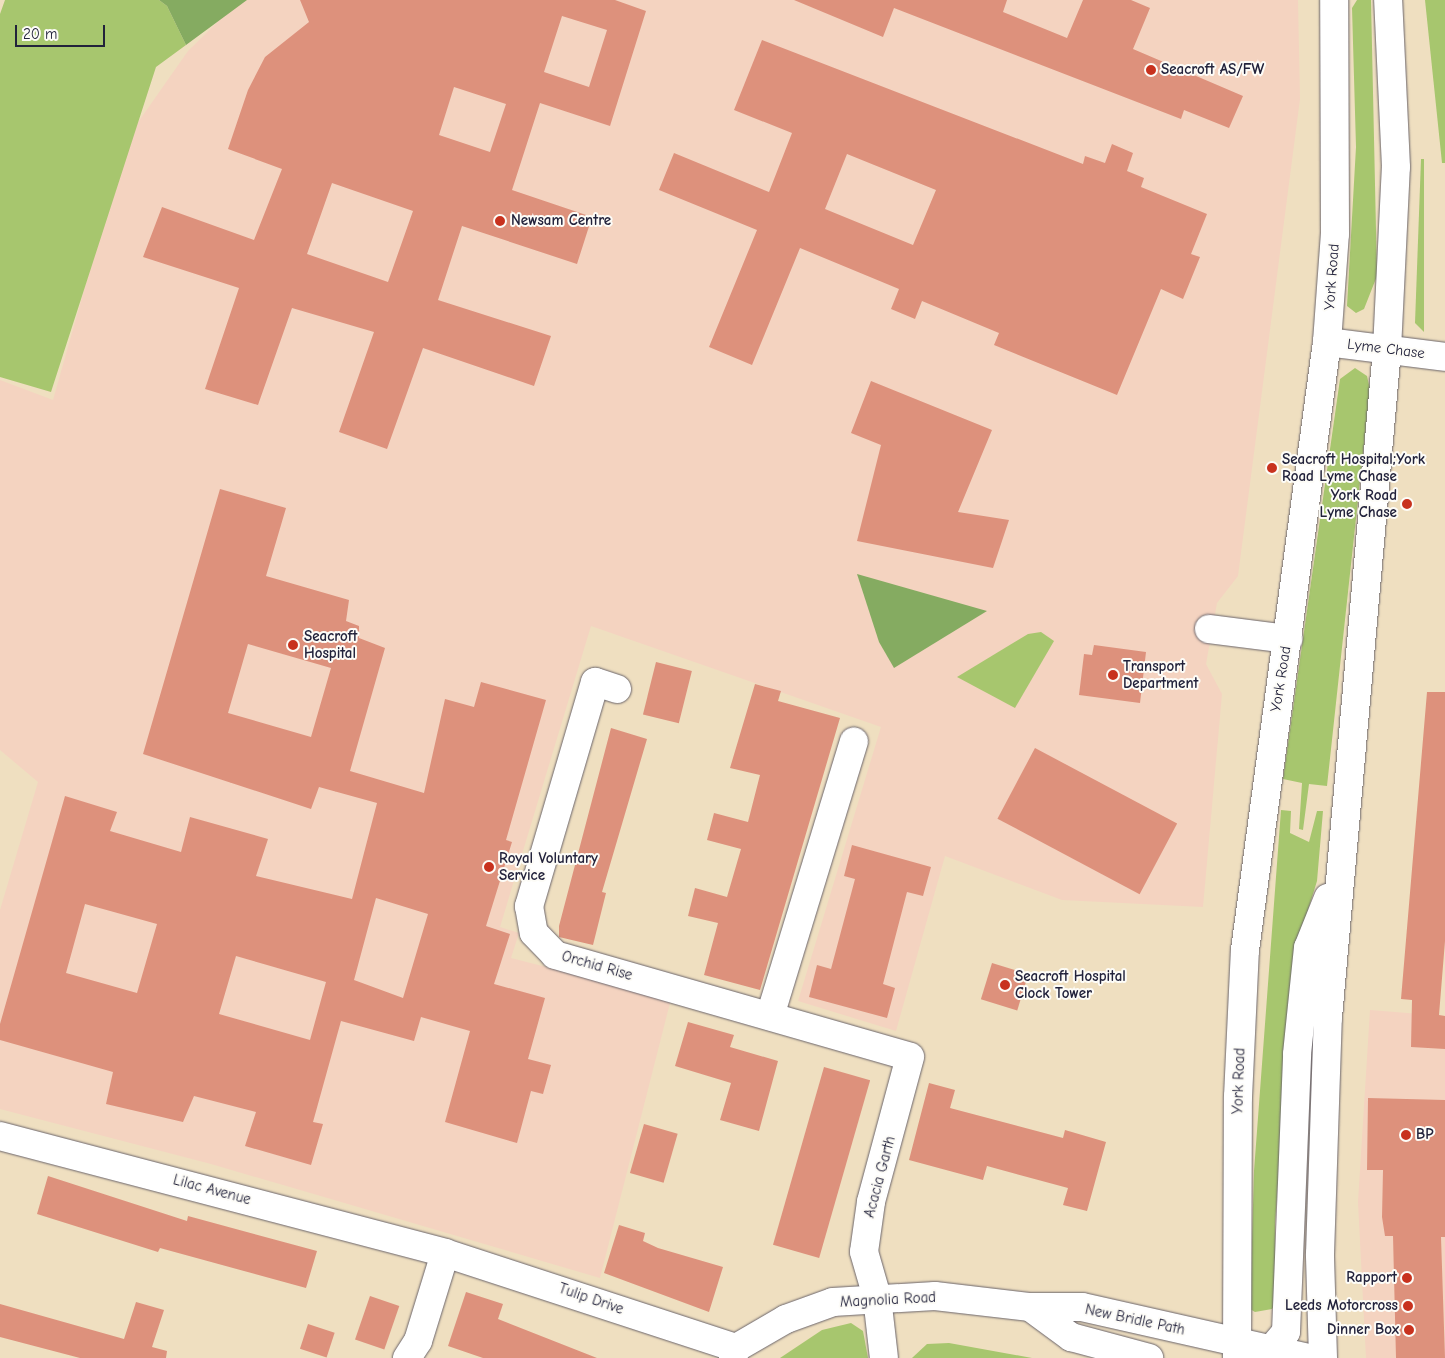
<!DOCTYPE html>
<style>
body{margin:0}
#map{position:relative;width:1445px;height:1358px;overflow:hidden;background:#efdfc0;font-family:"Comic Neue",sans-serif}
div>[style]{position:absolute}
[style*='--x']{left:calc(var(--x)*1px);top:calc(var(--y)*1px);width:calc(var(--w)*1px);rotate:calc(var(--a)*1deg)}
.built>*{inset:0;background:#f4d3c0}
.green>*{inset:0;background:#a7c66e}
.forest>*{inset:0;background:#85ab61}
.building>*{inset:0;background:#dd917c;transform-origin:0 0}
.roads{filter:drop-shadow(0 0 1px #6a646a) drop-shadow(0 0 1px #6a646a)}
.minor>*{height:28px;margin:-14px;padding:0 14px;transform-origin:14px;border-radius:14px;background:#fff}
.trunk>*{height:28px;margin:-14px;padding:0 14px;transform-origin:14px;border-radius:14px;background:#fff}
.dots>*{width:14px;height:14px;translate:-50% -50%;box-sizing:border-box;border:2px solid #fdfcf7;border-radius:50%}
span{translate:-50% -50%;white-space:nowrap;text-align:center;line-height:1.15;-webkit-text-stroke:4px #fdfcf7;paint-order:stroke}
.poi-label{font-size:15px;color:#22223b;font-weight:700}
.left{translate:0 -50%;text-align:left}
.right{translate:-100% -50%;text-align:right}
.street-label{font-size:15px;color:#22223b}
.scale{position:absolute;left:15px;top:25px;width:90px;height:22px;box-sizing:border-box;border:2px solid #22223b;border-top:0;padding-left:6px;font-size:15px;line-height:18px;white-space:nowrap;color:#22223b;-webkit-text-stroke:4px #fdfcf7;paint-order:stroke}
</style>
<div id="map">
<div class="built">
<i style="clip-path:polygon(240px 0,1298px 0,1300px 99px,1238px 576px,1217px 603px,1206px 664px,1222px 694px,1203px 907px,1062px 900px,945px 856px,896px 1031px,798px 1001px,881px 727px,591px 626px,500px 927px,519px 933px,511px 958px,671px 999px,600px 1278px,211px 1164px,0 1109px,0 910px,38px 782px,0 750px,0 380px,53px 400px,127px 138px,188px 51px)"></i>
<i style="clip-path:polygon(1370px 1010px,1445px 1016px,1445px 1358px,1366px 1358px,1358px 1202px)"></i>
</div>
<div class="green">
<i style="clip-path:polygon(5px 0,159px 0,167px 6px,186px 45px,156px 67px,51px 392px,0 377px,0 14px)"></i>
<i style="clip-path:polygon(1357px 0,1371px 0,1377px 276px,1364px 309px,1356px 313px,1347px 306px,1356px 147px,1352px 8px)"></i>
<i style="clip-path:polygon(1425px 0,1445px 0,1445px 163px,1442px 163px)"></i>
<i style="clip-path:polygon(1421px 159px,1424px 159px,1424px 332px,1415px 323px)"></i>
<i style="clip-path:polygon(1355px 368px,1367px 376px,1370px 389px,1327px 786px,1309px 784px,1303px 830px,1299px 829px,1302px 783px,1283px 779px,1340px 379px)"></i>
<i style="clip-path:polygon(1041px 632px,1054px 641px,1015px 708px,957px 677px,1028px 634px)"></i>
<i style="clip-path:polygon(1281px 810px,1291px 811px,1290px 833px,1309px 842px,1317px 811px,1323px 811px,1317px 881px,1296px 949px,1275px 1223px,1276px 1304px,1272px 1309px,1255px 1312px,1250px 1309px,1254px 1171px)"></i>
<i style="clip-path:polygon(851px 1323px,863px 1331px,868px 1358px,780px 1358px,822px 1330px)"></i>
<i style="clip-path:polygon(949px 1343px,1032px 1358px,912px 1358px,927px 1344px)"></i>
</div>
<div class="forest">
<i style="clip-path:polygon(159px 0,247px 0,186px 45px,167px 6px)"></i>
<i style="clip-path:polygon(857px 574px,987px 611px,894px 668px,879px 642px)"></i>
</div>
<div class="building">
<i style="clip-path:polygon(evenodd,300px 0,615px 0,646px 11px,610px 126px,540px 103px,512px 190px,592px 217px,577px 264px,462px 226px,438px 300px,551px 336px,534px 386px,423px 348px,387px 449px,339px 432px,374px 332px,292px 308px,258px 405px,205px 389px,239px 288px,143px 257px,162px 207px,254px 240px,282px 169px,228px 149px,248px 90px,265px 57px,309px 22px,300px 0,562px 16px,607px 30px,589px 87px,544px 72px,562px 16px,300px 0,454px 87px,506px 104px,490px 152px,439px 135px,454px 87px,300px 0,332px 183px,413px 211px,388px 282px,307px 254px,332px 183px)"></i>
<i style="clip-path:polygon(794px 0,1007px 0,1003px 12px,1067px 38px,1083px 0,1131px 0,1150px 8px,1133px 49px,1243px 96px,1229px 128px,1184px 110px,1181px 119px,894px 8px,883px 37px)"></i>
<i style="clip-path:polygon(evenodd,762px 40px,1083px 164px,1085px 156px,1105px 163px,1112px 144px,1133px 153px,1127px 171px,1144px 178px,1141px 187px,1207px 214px,1191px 254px,1200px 257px,1183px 299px,1161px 289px,1117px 395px,994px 345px,999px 333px,922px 301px,915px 319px,891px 309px,899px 289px,800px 248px,752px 365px,709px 347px,757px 230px,659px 190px,674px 153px,769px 192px,792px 133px,734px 110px,762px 40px,847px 154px,936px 190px,913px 245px,825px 209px,847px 154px)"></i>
<i style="clip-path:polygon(871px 381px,992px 430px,958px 512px,1009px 520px,993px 568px,857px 541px,881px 445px,851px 433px)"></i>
<i style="clip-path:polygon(evenodd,220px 489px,286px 508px,266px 576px,349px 600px,346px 621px,359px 626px,359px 638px,385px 648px,350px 771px,424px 793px,445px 699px,474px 707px,481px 682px,546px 700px,506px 840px,512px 842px,486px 926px,510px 934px,494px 984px,545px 998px,528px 1059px,551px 1065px,543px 1094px,531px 1091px,517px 1143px,445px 1122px,470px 1031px,421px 1017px,414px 1041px,341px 1021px,313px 1122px,323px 1124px,311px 1165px,245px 1146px,256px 1112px,194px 1096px,183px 1122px,106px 1104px,113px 1072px,0 1040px,0 1024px,65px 796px,117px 812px,110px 831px,181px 852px,190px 817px,268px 839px,256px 876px,352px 899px,377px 803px,319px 787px,311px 809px,143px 754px,220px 489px,248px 644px,331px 668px,311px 737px,228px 713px,248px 644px,220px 489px,376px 898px,428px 914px,403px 998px,354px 980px,376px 898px,220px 489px,85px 904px,157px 924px,137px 993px,66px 973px,85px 904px,220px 489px,236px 956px,326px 982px,310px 1040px,219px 1014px,236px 956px)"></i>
<i style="clip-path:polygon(1094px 645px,1146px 652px,1140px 703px,1079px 695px,1084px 654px,1092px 655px)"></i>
<i style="left:656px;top:662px;width:37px;height:54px;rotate:14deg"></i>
<i style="clip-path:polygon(755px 684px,781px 691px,778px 701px,840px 718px,760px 990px,704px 975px,718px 923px,688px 916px,695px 888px,727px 897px,741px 849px,707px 840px,714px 813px,748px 822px,760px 775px,730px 768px)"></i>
<i style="clip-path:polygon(1427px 692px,1445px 692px,1445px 941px,1439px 1015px,1445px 1016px,1445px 1049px,1411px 1047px,1412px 1000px,1401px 999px)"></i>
<i style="clip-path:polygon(611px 728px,647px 739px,602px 892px,606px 893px,593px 945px,559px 937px,559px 926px)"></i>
<i style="left:1035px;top:748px;width:161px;height:80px;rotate:28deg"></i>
<i style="clip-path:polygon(852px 845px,931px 867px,923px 896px,907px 892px,883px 984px,895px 988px,887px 1018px,809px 997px,817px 965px,831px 969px,855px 879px,844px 876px)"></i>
<i style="left:992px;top:963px;width:38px;height:38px;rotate:17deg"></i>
<i style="clip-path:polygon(688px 1022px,734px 1035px,730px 1047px,778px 1061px,759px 1131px,720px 1120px,731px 1083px,675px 1066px)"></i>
<i style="left:824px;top:1067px;width:48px;height:185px;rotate:16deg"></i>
<i style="clip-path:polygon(929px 1083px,955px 1090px,950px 1108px,1063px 1138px,1065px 1130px,1106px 1142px,1087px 1211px,1063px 1205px,1068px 1188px,987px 1166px,983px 1180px,909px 1160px)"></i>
<i style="clip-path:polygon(1368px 1098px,1445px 1100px,1445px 1237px,1441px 1237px,1445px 1358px,1396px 1358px,1393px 1236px,1385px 1236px,1382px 1217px,1383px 1170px,1367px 1170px)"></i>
<i style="left:644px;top:1124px;width:35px;height:51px;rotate:16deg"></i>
<i style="clip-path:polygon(48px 1176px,187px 1221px,188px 1216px,317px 1251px,306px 1288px,160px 1248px,158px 1252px,37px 1214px)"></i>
<i style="clip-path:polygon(619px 1225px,645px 1233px,643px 1241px,658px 1248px,723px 1267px,709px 1312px,604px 1273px)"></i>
<i style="clip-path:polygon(466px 1292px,503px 1304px,498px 1319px,597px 1358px,483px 1358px,448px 1346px)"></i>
<i style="left:370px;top:1296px;width:31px;height:46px;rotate:19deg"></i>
<i style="clip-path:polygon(136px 1302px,164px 1310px,152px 1347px,167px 1351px,166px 1358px,80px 1358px,0 1337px,0 1304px,124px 1339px)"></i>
<i style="left:308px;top:1324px;width:28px;height:26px;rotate:18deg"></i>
</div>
<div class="roads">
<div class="minor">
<i style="--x:1327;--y:342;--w:119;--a:7.2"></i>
<i style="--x:1209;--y:629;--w:80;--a:7.2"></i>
<i style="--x:617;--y:689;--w:23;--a:-162"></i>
<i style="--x:595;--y:682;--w:234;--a:106.4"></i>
<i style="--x:529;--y:906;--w:27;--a:80"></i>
<i style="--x:534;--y:933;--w:30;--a:46"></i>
<i style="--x:555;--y:955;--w:369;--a:16"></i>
<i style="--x:910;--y:1057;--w:150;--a:105.1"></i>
<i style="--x:871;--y:1202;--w:50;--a:98"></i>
<i style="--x:864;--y:1252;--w:47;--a:73.9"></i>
<i style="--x:877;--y:1297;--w:61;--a:83.5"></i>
<i style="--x:770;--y:1016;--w:287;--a:-73"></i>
<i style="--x:0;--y:1136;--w:460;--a:14.7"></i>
<i style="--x:445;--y:1253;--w:306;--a:18.1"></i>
<i style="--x:1030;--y:1307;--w:51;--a:36.2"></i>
<i style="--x:1071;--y:1337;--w:81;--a:15.1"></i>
<i style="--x:407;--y:1358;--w:20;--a:-57"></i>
<i style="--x:418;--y:1341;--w:92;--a:-72.9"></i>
<i style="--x:733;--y:1358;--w:10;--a:-73"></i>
<i style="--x:736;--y:1348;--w:58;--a:-30.1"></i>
<i style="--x:786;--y:1319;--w:50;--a:-19.9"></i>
<i style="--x:833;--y:1302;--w:102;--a:-3.4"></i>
<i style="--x:935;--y:1296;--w:96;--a:6.6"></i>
<i style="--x:1030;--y:1307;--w:52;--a:0"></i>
<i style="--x:1082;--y:1307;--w:233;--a:12.7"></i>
</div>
<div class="trunk">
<i style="--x:1237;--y:1358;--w:261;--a:-89.8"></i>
<i style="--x:1238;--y:1097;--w:147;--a:-87.3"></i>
<i style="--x:1245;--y:950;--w:614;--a:-82.32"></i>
<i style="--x:1327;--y:342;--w:108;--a:-85.8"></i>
<i style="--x:1335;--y:234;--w:234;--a:-90.2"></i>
<i style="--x:1264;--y:1358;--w:34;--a:-50"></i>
<i style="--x:1286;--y:1332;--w:278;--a:-87.7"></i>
<i style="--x:1297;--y:1054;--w:107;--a:-84.1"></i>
<i style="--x:1308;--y:948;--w:54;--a:-68.2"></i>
<i style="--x:1323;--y:1358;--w:104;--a:-91.7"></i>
<i style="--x:1320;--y:1254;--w:237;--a:-88.1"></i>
<i style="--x:1328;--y:1017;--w:671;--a:-84.95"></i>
<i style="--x:1387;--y:349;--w:182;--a:-87.2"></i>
<i style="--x:1396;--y:167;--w:167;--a:-92.7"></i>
</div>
</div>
<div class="dots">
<i style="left:1151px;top:70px;background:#c8321e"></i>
<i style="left:500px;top:221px;background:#c8321e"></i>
<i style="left:1272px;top:468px;background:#c8321e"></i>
<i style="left:1407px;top:504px;background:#c8321e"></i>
<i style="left:293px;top:645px;background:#c8321e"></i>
<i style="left:1113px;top:675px;background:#c8321e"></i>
<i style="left:489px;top:867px;background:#c8321e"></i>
<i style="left:1005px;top:985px;background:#c8321e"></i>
<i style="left:1406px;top:1135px;background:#c8321e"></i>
<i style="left:1407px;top:1278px;background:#c8321e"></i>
<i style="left:1408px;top:1306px;background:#c8321e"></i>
<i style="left:1409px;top:1330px;background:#c8321e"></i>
</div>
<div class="poi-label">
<span class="left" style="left:1161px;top:70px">Seacroft AS/FW</span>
<span class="left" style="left:511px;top:221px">Newsam Centre</span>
<span class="left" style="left:1282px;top:468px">Seacroft Hospital;York<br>Road Lyme Chase</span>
<span class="right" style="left:1397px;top:504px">York Road<br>Lyme Chase</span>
<span class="left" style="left:304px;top:645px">Seacroft<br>Hospital</span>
<span class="left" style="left:1123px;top:675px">Transport<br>Department</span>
<span class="left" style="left:499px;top:867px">Royal Voluntary<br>Service</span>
<span class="left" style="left:1015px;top:985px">Seacroft Hospital<br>Clock Tower</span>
<span class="left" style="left:1416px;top:1135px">BP</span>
<span class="right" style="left:1397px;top:1278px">Rapport</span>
<span class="right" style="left:1398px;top:1306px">Leeds Motorcross</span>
<span class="right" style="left:1399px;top:1330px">Dinner Box</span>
</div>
<div class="street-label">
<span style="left:1332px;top:277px;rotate:-86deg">York Road</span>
<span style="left:1386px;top:349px;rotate:7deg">Lyme Chase</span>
<span style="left:1281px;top:679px;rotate:-81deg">York Road</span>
<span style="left:597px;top:966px;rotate:16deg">Orchid Rise</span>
<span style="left:1239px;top:1081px;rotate:-88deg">York Road</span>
<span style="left:880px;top:1177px;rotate:-75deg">Acacia Garth</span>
<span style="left:212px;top:1190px;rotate:15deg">Lilac Avenue</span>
<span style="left:591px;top:1299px;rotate:19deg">Tulip Drive</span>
<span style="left:888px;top:1300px;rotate:-3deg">Magnolia Road</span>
<span style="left:1135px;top:1320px;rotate:12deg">New Bridle Path</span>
</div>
<div class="scale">20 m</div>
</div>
